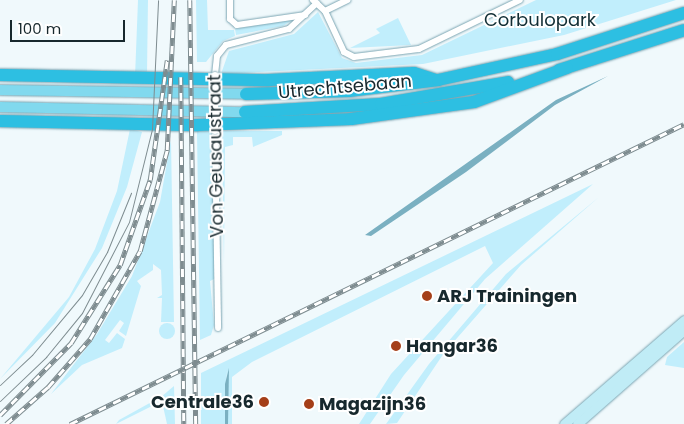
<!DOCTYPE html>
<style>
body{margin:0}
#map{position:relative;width:684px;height:424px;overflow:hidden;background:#f0f9fc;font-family:Poppins,sans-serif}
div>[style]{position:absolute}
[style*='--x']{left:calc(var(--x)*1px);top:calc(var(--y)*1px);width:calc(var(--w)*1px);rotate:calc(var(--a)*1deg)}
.green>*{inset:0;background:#c1eefc}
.round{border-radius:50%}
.water>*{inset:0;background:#7ab0c1}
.roads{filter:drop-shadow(0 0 1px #7ba5b2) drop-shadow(0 0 1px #7ba5b2)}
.street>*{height:6px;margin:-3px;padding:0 3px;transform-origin:3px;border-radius:3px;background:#fff}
.secondary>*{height:9px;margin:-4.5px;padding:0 4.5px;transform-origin:4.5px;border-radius:4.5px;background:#c0ecf6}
.primary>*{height:10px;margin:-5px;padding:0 5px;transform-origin:5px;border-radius:5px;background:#81d9ee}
.highway>*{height:12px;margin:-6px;padding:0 6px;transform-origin:6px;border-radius:6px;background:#2dbfe2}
.tram>*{height:1px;margin:-0.5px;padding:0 0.5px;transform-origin:0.5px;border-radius:0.5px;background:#7e8c90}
.rail>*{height:4.5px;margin-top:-2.25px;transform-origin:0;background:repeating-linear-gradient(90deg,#fff 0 8px,#7e8c90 0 16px);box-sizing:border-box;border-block:1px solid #7e8c90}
.bridges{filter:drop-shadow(0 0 1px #7ba5b2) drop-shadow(0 0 1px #7ba5b2)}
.street-bridge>*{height:6px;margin:-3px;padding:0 3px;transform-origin:3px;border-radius:3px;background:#fff}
.dots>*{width:14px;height:14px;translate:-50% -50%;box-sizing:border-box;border:2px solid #fff;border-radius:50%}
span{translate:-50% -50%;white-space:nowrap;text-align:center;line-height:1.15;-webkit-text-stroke:4px #fff;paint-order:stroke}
.park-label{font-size:18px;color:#112e35}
.street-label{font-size:18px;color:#17282d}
.poi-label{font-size:18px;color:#17282d;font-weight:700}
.left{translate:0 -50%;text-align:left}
.right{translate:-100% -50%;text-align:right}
.scale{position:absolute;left:10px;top:20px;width:115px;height:22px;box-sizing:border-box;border:2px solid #17282d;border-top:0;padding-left:6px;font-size:15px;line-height:18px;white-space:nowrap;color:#17282d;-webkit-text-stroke:4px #fff;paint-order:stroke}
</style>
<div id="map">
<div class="green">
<i style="clip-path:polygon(138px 0,148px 0,147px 73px,135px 77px)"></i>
<i style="clip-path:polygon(196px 0,207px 0,208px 30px,234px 30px,235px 36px,223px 41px,206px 62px,197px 62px)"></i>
<i style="clip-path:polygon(536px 0,676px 0,564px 35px,423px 64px,221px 74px,229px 51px,294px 34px,318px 12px,342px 58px,356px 63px,422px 55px)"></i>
<i style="clip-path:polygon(398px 18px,411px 45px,350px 48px,380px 33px,376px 29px)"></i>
<i style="clip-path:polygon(294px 19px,283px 26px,236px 35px,235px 29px)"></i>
<i style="clip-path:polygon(130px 129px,142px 132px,127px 187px,102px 248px,55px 323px,0 379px,69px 297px,95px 249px,117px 191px)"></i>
<i style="clip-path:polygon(197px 131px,211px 131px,214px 222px,214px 279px,210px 281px,214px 325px,211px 335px,200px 340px)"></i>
<i style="clip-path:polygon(222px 131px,282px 131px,282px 135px,253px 147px,252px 137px,233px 137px,233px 145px,225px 147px,224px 265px)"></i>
<i style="clip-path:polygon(171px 140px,174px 322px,161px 322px,162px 298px,157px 298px,162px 295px,161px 270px,153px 264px,153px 270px,137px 281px,141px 286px,126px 336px,119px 331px,124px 323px,120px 320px,105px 340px,109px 343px,117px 333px,125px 339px,122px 348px,82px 365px,51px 394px,97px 334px,132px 276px,160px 202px)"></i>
<i style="clip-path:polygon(593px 184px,485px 279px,404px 375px,370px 424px,359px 424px,391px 374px,493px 263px,485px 246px,252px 362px,232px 377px,232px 424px,228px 424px,227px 370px,225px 424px,201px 424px,201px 373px)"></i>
<i style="clip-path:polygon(599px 197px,521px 265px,444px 353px,397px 423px,386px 424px,429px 364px,506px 274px)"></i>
<i class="round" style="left:159px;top:323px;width:16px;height:16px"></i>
<i style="clip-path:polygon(684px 342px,684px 368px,665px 365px,667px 357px)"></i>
<i style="clip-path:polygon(174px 386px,175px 424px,167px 424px,161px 397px)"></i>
<i style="clip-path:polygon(157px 399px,156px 404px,116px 424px,119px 420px)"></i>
</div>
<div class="water">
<i style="clip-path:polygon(608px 76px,555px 105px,466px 172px,371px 236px,365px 235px,556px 100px)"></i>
<i style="clip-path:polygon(229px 368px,228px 424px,225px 424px,225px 384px)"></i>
</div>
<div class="roads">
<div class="street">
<i style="--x:230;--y:0;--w:19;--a:90"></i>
<i style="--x:230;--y:19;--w:9;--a:41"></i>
<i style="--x:237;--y:25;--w:69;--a:-8.4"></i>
<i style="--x:313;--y:0;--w:16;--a:43"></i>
<i style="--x:325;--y:11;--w:45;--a:65.1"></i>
<i style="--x:344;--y:52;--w:11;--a:27"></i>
<i style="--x:354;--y:57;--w:65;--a:-7"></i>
<i style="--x:419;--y:49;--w:112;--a:-25.9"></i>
<i style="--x:325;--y:11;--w:25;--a:-26"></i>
<i style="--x:215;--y:75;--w:19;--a:-84"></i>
<i style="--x:217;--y:56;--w:14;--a:-51"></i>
<i style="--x:226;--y:45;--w:65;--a:-14.3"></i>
<i style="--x:289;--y:29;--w:38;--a:-43"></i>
<i style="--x:215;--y:131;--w:197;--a:89.1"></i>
</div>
<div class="secondary">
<i style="--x:564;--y:424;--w:159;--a:-40.9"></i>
<i style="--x:577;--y:424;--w:142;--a:-41.3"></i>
</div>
<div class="primary">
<i style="--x:0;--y:90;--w:246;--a:0.9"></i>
<i style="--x:0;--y:107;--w:245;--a:1.2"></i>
</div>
<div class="highway">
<i style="--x:559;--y:70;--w:131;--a:-17.7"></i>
<i style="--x:0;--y:75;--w:269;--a:1.1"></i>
<i style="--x:269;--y:80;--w:145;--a:-2.8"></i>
<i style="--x:414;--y:73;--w:22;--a:18"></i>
<i style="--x:246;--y:94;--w:103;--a:-1.7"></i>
<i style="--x:349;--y:91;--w:90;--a:-7"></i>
<i style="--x:438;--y:80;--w:122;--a:-12.3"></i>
<i style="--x:557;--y:54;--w:133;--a:-17.9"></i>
<i style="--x:245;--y:112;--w:136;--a:-3.4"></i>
<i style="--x:381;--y:104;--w:129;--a:-9.8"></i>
<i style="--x:0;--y:121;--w:198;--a:1.2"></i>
<i style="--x:198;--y:125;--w:153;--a:-2.2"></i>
<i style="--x:351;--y:119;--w:124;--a:-7.9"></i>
<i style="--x:474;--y:102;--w:99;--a:-20.1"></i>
</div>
</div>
<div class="tram">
<i style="--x:0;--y:385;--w:44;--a:-43.2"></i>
<i style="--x:32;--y:355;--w:78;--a:-50.2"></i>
<i style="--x:82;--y:295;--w:50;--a:-59.8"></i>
<i style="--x:107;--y:252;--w:64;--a:-67.9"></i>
<i style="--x:0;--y:401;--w:64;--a:-43.7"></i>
<i style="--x:46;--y:357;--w:57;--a:-50.7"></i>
<i style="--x:82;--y:313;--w:102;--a:-62.7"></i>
<i style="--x:129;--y:222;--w:96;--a:-76.1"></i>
<i style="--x:152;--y:129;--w:129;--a:-87.3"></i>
</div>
<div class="rail">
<i style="--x:190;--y:0;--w:424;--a:89.2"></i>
<i style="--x:181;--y:77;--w:347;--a:89.5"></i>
<i style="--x:0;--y:415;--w:101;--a:-45.4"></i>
<i style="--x:71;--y:343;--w:92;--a:-57.9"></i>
<i style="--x:120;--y:265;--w:90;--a:-70.6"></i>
<i style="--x:150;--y:180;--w:121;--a:-81.9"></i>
<i style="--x:6;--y:424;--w:56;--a:-41.4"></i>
<i style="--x:48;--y:387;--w:64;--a:-48.8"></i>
<i style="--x:90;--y:339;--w:101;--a:-60.4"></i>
<i style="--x:140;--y:251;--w:105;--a:-75"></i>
<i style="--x:167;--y:150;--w:150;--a:-87.3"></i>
<i style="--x:70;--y:424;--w:683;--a:-26.04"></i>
</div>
<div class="bridges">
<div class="street-bridge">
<i style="--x:215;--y:75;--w:56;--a:90"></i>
</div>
</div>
<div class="dots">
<i style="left:427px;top:296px;background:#a53f19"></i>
<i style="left:396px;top:346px;background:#a53f19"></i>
<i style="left:264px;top:402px;background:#a53f19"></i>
<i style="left:309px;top:404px;background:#a53f19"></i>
</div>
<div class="park-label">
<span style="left:540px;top:20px">Corbulopark</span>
</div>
<div class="street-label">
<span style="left:345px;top:87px;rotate:-5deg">Utrechtsebaan</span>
<span style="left:216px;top:156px;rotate:-91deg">Von Geusaustraat</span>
</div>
<div class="poi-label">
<span class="left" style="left:437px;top:296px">ARJ Trainingen</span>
<span class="left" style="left:406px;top:346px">Hangar36</span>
<span class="right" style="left:254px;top:402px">Centrale36</span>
<span class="left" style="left:319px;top:404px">Magazijn36</span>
</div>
<div class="scale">100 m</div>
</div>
